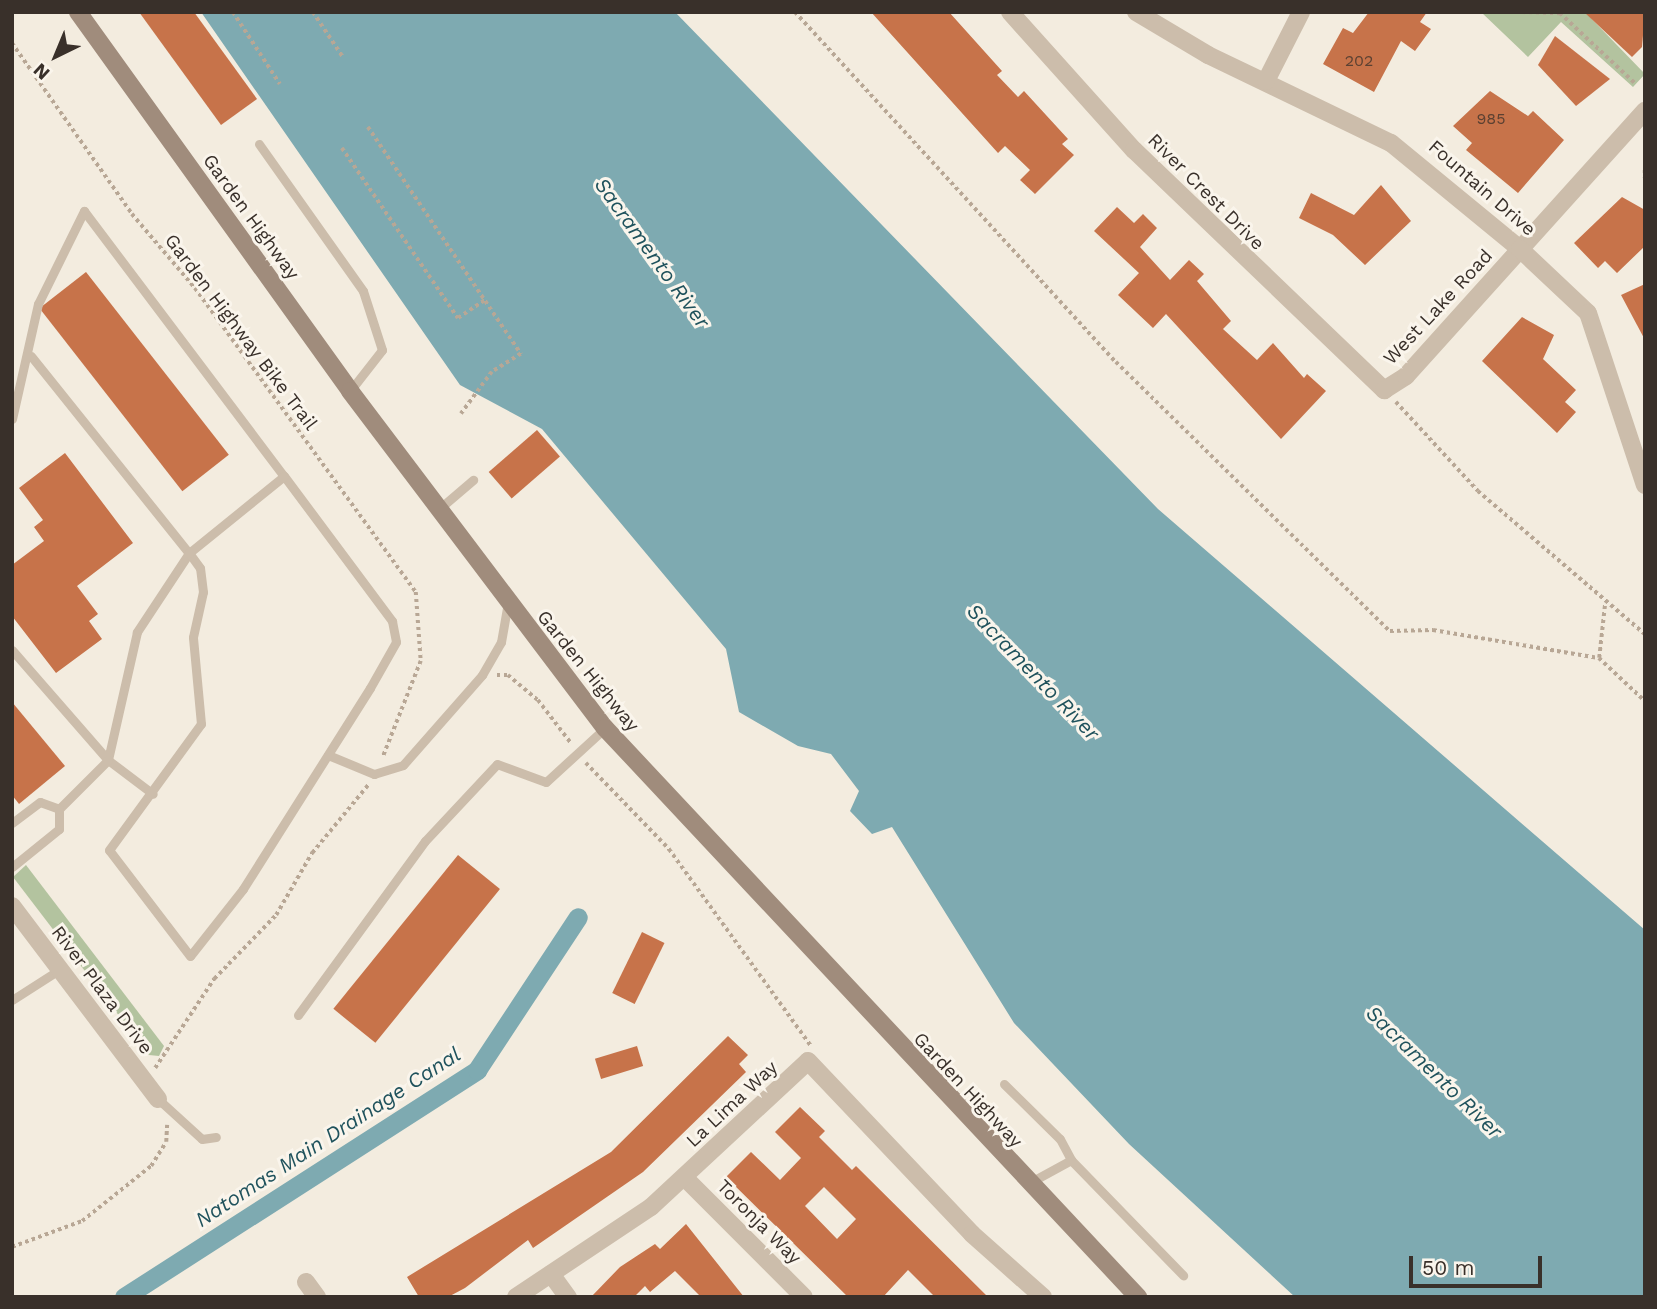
<!DOCTYPE html>
<style>
body{margin:0}
#map{position:relative;width:1657px;height:1309px;overflow:hidden;background:#f3ecdf;font-family:"Work Sans",sans-serif}
div>[style]{position:absolute}
[style*='--x']{left:calc(var(--x)*1px);top:calc(var(--y)*1px);width:calc(var(--w)*1px);rotate:calc(var(--a)*1deg)}
.green>*{inset:0;background:#b3c39f}
.water>*{inset:0;background:#7eaab1}
.canal>*{height:19px;margin:-9.5px;padding:0 9.5px;transform-origin:9.5px;border-radius:9.5px;background:#7eaab1}
.building>*{inset:0;background:#c7734a;transform-origin:0 0}
.path>*{height:3.5px;margin-top:-1.75px;transform-origin:0;background:repeating-linear-gradient(90deg,#b8a795 0 3.5px,transparent 0 7px)}
.service>*{height:9px;margin:-4.5px;padding:0 4.5px;transform-origin:4.5px;border-radius:4.5px;background:#ccbdab}
.minor>*{height:18px;margin:-9px;padding:0 9px;transform-origin:9px;border-radius:9px;background:#ccbdab}
.secondary>*{height:18px;margin:-9px;padding:0 9px;transform-origin:9px;border-radius:9px;background:#a08c7c}
span{translate:-50% -50%;white-space:nowrap;text-align:center;line-height:1.15;-webkit-text-stroke:6px #faf5ec;paint-order:stroke}
.number-label{font-size:16px;color:#5c4132}
.number-label span{-webkit-text-stroke-width:0}
.street-label{font-size:19px;color:#39302a}
.water-label{font-size:21px;color:#1f525c;font-style:italic}
.frame{position:absolute;inset:0;border:14px solid #39302a;pointer-events:none}
.north{position:absolute;left:21px;top:21px;width:70px;height:70px;-webkit-text-stroke:5px #faf5ec;paint-order:stroke;rotate:223deg;font-size:19px;font-weight:700;line-height:28px;text-align:center;color:#39302a}
.north::after{content:'';display:block;margin:auto;width:24px;height:32px;background:#39302a;clip-path:polygon(50% 0,100% 100%,50% 72%,0 100%)}
.scale{position:absolute;left:1409px;top:1256px;width:133px;height:32px;box-sizing:border-box;border:4px solid #39302a;border-top:0;padding-left:9px;font-size:21px;line-height:24px;white-space:nowrap;color:#39302a;-webkit-text-stroke:5px #faf5ec;paint-order:stroke}
</style>
<div id="map">
<div class="green">
<i style="clip-path:polygon(1481px 12px,1585px 12px,1645px 74px,1633px 87px,1561px 22px,1528px 57px)"></i>
<i style="clip-path:polygon(26px 865px,164px 1046px,159px 1056px,149px 1055px,13px 877px)"></i>
</div>
<div class="water">
<i style="clip-path:polygon(201px 12px,675px 12px,1158px 509px,1645px 930px,1645px 1297px,1295px 1297px,1129px 1144px,1014px 1023px,892px 827px,872px 834px,850px 811px,859px 791px,831px 754px,798px 746px,739px 712px,726px 649px,542px 429px,460px 385px)"></i>
</div>
<div class="canal">
<i style="--x:124;--y:1297;--w:420;--a:-32.7"></i>
<i style="--x:477;--y:1070;--w:183;--a:-56.6"></i>
</div>
<div class="building">
<i style="clip-path:polygon(139px 12px,194px 12px,257px 99px,221px 125px)"></i>
<i style="clip-path:polygon(871px 12px,949px 12px,1002px 71px,997px 75px,1018px 97px,1024px 91px,1068px 139px,1062px 144px,1074px 155px,1035px 194px,1020px 180px,1030px 170px,1005px 146px,998px 153px)"></i>
<i style="clip-path:polygon(1369px 12px,1427px 12px,1420px 22px,1431px 29px,1415px 51px,1401px 41px,1374px 92px,1323px 64px,1343px 28px,1353px 33px)"></i>
<i style="clip-path:polygon(1584px 12px,1645px 12px,1642px 47px,1632px 57px)"></i>
<i style="clip-path:polygon(1555px 36px,1610px 79px,1576px 106px,1538px 65px)"></i>
<i style="clip-path:polygon(1490px 91px,1528px 116px,1533px 111px,1564px 140px,1518px 193px,1466px 150px,1472px 143px,1453px 126px)"></i>
<i style="clip-path:polygon(1381px 185px,1411px 221px,1365px 265px,1333px 235px,1299px 218px,1311px 193px,1354px 215px)"></i>
<i style="clip-path:polygon(1622px 197px,1645px 210px,1645px 246px,1617px 273px,1605px 261px,1598px 268px,1574px 243px)"></i>
<i style="clip-path:polygon(1117px 207px,1134px 223px,1143px 214px,1157px 228px,1140px 247px,1170px 280px,1189px 260px,1204px 274px,1197px 281px,1231px 321px,1223px 329px,1257px 360px,1273px 343px,1304px 378px,1307px 374px,1326px 391px,1281px 439px,1166px 314px,1153px 328px,1118px 295px,1139px 273px,1094px 231px)"></i>
<i style="left:86px;top:272px;width:232px;height:59px;rotate:52deg"></i>
<i style="clip-path:polygon(1645px 284px,1645px 340px,1621px 295px)"></i>
<i style="clip-path:polygon(1522px 317px,1554px 335px,1543px 359px,1576px 390px,1565px 402px,1576px 412px,1557px 433px,1482px 361px)"></i>
<i style="left:537px;top:430px;width:35px;height:64px;rotate:49deg"></i>
<i style="clip-path:polygon(65px 453px,133px 543px,77px 586px,98px 614px,89px 621px,102px 639px,56px 673px,12px 616px,12px 565px,44px 541px,34px 527px,43px 520px,19px 488px)"></i>
<i style="clip-path:polygon(12px 702px,65px 766px,19px 804px,12px 795px)"></i>
<i style="left:458px;top:855px;width:54px;height:198px;rotate:39deg"></i>
<i style="left:642px;top:932px;width:25px;height:68px;rotate:26deg"></i>
<i style="clip-path:polygon(728px 1036px,748px 1055px,739px 1064px,746px 1072px,643px 1172px,533px 1248px,528px 1240px,465px 1288px,448px 1297px,419px 1297px,407px 1277px,611px 1152px)"></i>
<i style="left:637px;top:1046px;width:21px;height:44px;rotate:73deg"></i>
<i style="clip-path:polygon(evenodd,800px 1107px,825px 1131px,819px 1137px,852px 1170px,856px 1166px,988px 1297px,935px 1297px,908px 1270px,883px 1297px,848px 1297px,726px 1177px,751px 1152px,780px 1180px,801px 1158px,775px 1132px,800px 1107px,824px 1187px,856px 1219px,837px 1239px,805px 1206px,824px 1187px)"></i>
<i style="clip-path:polygon(686px 1224px,744px 1297px,701px 1297px,675px 1271px,650px 1292px,645px 1286px,634px 1297px,591px 1297px,620px 1267px,655px 1244px,660px 1249px)"></i>
</div>
<div class="path">
<i style="--x:233;--y:12;--w:86;--a:56.9"></i>
<i style="--x:313;--y:12;--w:54;--a:56.3"></i>
<i style="--x:795;--y:12;--w:475;--a:47.5"></i>
<i style="--x:1116;--y:362;--w:384;--a:44.5"></i>
<i style="--x:1390;--y:631;--w:43;--a:-1.3"></i>
<i style="--x:1433;--y:630;--w:168;--a:9.6"></i>
<i style="--x:1599;--y:658;--w:63;--a:43.1"></i>
<i style="--x:1522;--y:12;--w:38;--a:2"></i>
<i style="--x:1560;--y:13;--w:104;--a:43.1"></i>
<i style="--x:12;--y:43;--w:209;--a:54.9"></i>
<i style="--x:132;--y:214;--w:97;--a:49.6"></i>
<i style="--x:195;--y:288;--w:376;--a:54"></i>
<i style="--x:416;--y:592;--w:69;--a:85.9"></i>
<i style="--x:421;--y:661;--w:103;--a:111.6"></i>
<i style="--x:368;--y:127;--w:274;--a:56"></i>
<i style="--x:521;--y:354;--w:34;--a:148"></i>
<i style="--x:492;--y:372;--w:52;--a:126.4"></i>
<i style="--x:342;--y:148;--w:206;--a:55.7"></i>
<i style="--x:458;--y:318;--w:32;--a:-34"></i>
<i style="--x:1645;--y:170;--w:8;--a:90"></i>
<i style="--x:1396;--y:402;--w:121;--a:47.3"></i>
<i style="--x:1478;--y:491;--w:220;--a:40.6"></i>
<i style="--x:1599;--y:658;--w:55;--a:-83.8"></i>
<i style="--x:497;--y:675;--w:11;--a:0"></i>
<i style="--x:508;--y:675;--w:39;--a:40"></i>
<i style="--x:538;--y:700;--w:54;--a:52.5"></i>
<i style="--x:586;--y:763;--w:120;--a:46"></i>
<i style="--x:669;--y:849;--w:243;--a:54.2"></i>
<i style="--x:155;--y:1068;--w:107;--a:-56.5"></i>
<i style="--x:214;--y:979;--w:89;--a:-45.9"></i>
<i style="--x:276;--y:915;--w:72;--a:-59.9"></i>
<i style="--x:312;--y:853;--w:88;--a:-50.5"></i>
<i style="--x:12;--y:1247;--w:75;--a:-20.4"></i>
<i style="--x:82;--y:1221;--w:88;--a:-38.6"></i>
<i style="--x:151;--y:1166;--w:28;--a:-58"></i>
<i style="--x:166;--y:1142;--w:17;--a:-87"></i>
</div>
<div class="service">
<i style="--x:259;--y:144;--w:180;--a:54.7"></i>
<i style="--x:363;--y:291;--w:62;--a:72.1"></i>
<i style="--x:382;--y:350;--w:52;--a:128"></i>
<i style="--x:31;--y:356;--w:253;--a:51.3"></i>
<i style="--x:189;--y:553;--w:95;--a:123.4"></i>
<i style="--x:137;--y:632;--w:131;--a:102.8"></i>
<i style="--x:108;--y:760;--w:56;--a:37.1"></i>
<i style="--x:12;--y:419;--w:118;--a:-77.3"></i>
<i style="--x:38;--y:304;--w:104;--a:-63.7"></i>
<i style="--x:84;--y:211;--w:332;--a:53"></i>
<i style="--x:284;--y:476;--w:181;--a:53.3"></i>
<i style="--x:392;--y:621;--w:21;--a:79"></i>
<i style="--x:396;--y:642;--w:53;--a:119.5"></i>
<i style="--x:370;--y:688;--w:238;--a:122.3"></i>
<i style="--x:243;--y:889;--w:85;--a:128.3"></i>
<i style="--x:190;--y:956;--w:133;--a:-127.4"></i>
<i style="--x:109;--y:850;--w:156;--a:-53.9"></i>
<i style="--x:201;--y:724;--w:87;--a:-95.3"></i>
<i style="--x:193;--y:637;--w:46;--a:-77.5"></i>
<i style="--x:203;--y:592;--w:24;--a:-97"></i>
<i style="--x:200;--y:568;--w:19;--a:-126"></i>
<i style="--x:189;--y:553;--w:122;--a:-39"></i>
<i style="--x:439;--y:509;--w:45;--a:-40.5"></i>
<i style="--x:12;--y:650;--w:146;--a:48.9"></i>
<i style="--x:108;--y:760;--w:69;--a:135"></i>
<i style="--x:59;--y:809;--w:20;--a:90"></i>
<i style="--x:59;--y:829;--w:60;--a:141"></i>
<i style="--x:328;--y:755;--w:50;--a:22.4"></i>
<i style="--x:374;--y:774;--w:30;--a:-17"></i>
<i style="--x:403;--y:765;--w:120;--a:-48.7"></i>
<i style="--x:482;--y:675;--w:38;--a:-60"></i>
<i style="--x:501;--y:642;--w:39;--a:-80"></i>
<i style="--x:12;--y:823;--w:35;--a:-37"></i>
<i style="--x:40;--y:802;--w:20;--a:20"></i>
<i style="--x:12;--y:1000;--w:56;--a:-32.6"></i>
<i style="--x:298;--y:1015;--w:215;--a:-53.9"></i>
<i style="--x:425;--y:841;--w:105;--a:-46.9"></i>
<i style="--x:497;--y:764;--w:52;--a:20.2"></i>
<i style="--x:546;--y:782;--w:80;--a:-42.5"></i>
<i style="--x:1004;--y:1084;--w:78;--a:44.5"></i>
<i style="--x:1060;--y:1139;--w:24;--a:62"></i>
<i style="--x:158;--y:1099;--w:59;--a:42.3"></i>
<i style="--x:202;--y:1139;--w:14;--a:-8"></i>
<i style="--x:1029;--y:1183;--w:48;--a:-28.7"></i>
<i style="--x:1071;--y:1160;--w:161;--a:45.8"></i>
</div>
<div class="minor">
<i style="--x:1010;--y:12;--w:186;--a:48.1"></i>
<i style="--x:1134;--y:150;--w:347;--a:43.8"></i>
<i style="--x:1384;--y:390;--w:26;--a:-32"></i>
<i style="--x:1406;--y:376;--w:357;--a:-48"></i>
<i style="--x:1136;--y:12;--w:84;--a:30.8"></i>
<i style="--x:1208;--y:55;--w:203;--a:25.7"></i>
<i style="--x:1391;--y:143;--w:167;--a:39.4"></i>
<i style="--x:1520;--y:249;--w:93;--a:43.3"></i>
<i style="--x:1588;--y:313;--w:181;--a:71.7"></i>
<i style="--x:1266;--y:81;--w:77;--a:-63.1"></i>
<i style="--x:12;--y:906;--w:242;--a:52.9"></i>
<i style="--x:685;--y:1178;--w:168;--a:45"></i>
<i style="--x:551;--y:1274;--w:29;--a:54"></i>
<i style="--x:306;--y:1282;--w:19;--a:54"></i>
<i style="--x:516;--y:1297;--w:162;--a:-33.7"></i>
<i style="--x:651;--y:1207;--w:214;--a:-42.9"></i>
<i style="--x:808;--y:1061;--w:238;--a:46.5"></i>
<i style="--x:972;--y:1234;--w:95;--a:41.6"></i>
</div>
<div class="secondary">
<i style="--x:78;--y:12;--w:467;--a:54.3"></i>
<i style="--x:350;--y:391;--w:423;--a:52.9"></i>
<i style="--x:605;--y:728;--w:780;--a:46.87"></i>
</div>
<div class="number-label">
<span style="left:1359px;top:61px">202</span>
<span style="left:1491px;top:119px">985</span>
</div>
<div class="street-label">
<span style="left:1482px;top:188px;rotate:41deg">Fountain Drive</span>
<span style="left:1206px;top:192px;rotate:45deg">River Crest Drive</span>
<span style="left:251px;top:217px;rotate:54deg">Garden Highway</span>
<span style="left:1438px;top:307px;rotate:-47deg">West Lake Road</span>
<span style="left:241px;top:332px;rotate:53deg">Garden Highway Bike Trail</span>
<span style="left:588px;top:671px;rotate:51deg">Garden Highway</span>
<span style="left:102px;top:990px;rotate:53deg">River Plaza Drive</span>
<span style="left:968px;top:1090px;rotate:47deg">Garden Highway</span>
<span style="left:732px;top:1104px;rotate:-43deg">La Lima Way</span>
<span style="left:759px;top:1222px;rotate:45deg">Toronja Way</span>
</div>
<div class="water-label">
<span style="left:652px;top:253px;rotate:54deg">Sacramento River</span>
<span style="left:1033px;top:672px;rotate:46deg">Sacramento River</span>
<span style="left:1434px;top:1072px;rotate:44deg">Sacramento River</span>
<span style="left:328px;top:1137px;rotate:-33deg">Natomas Main Drainage Canal</span>
</div>
<div class="frame"></div>
<div class="north">N</div>
<div class="scale">50 m</div>
</div>
